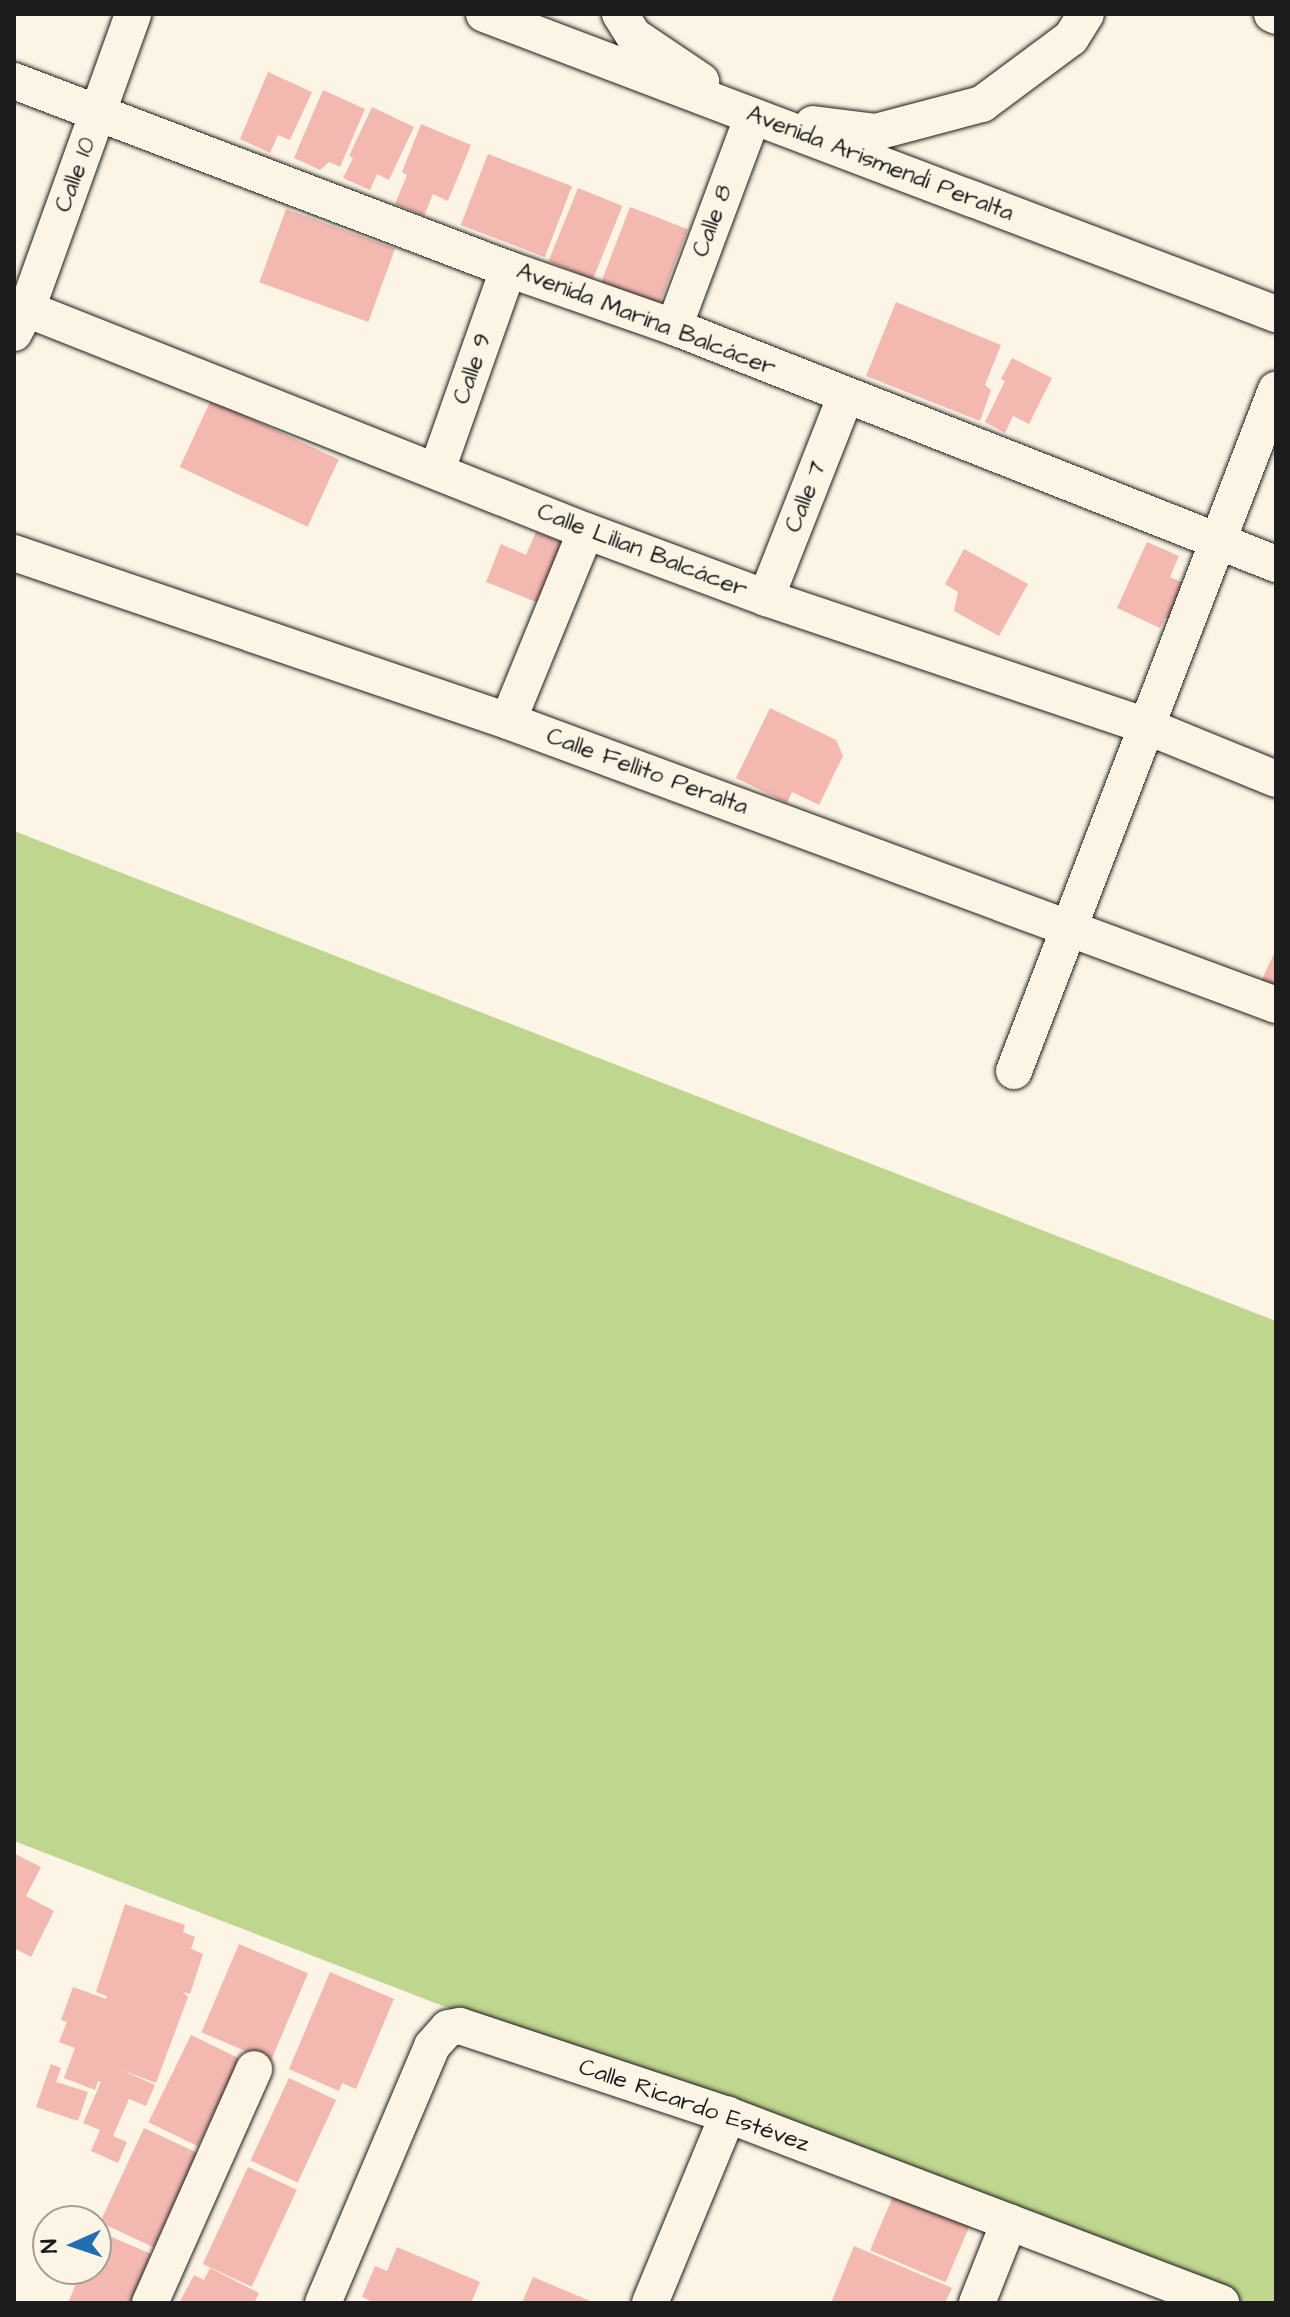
<!DOCTYPE html>
<meta charset="utf-8">
<style>
body{margin:0}
#map{position:relative;width:1290px;height:2317px;overflow:hidden;background:#fcf5e5;font-family:"Architects Daughter",sans-serif}
div>[style]{position:absolute}
[style*='--x']{left:calc(var(--x)*1px);top:calc(var(--y)*1px);width:calc(var(--w)*1px);rotate:calc(var(--a)*1deg)}
.green>*{inset:0;background:#bed68d}
.building>*{inset:0;background:#f3b8b0;transform-origin:0 0}
.roads{filter:drop-shadow(0 0 2px #1c1c1c) drop-shadow(0 0 2px #1c1c1c)}
.street>*{height:36px;margin:-18px;padding:0 18px;transform-origin:18px;border-radius:18px;background:#fcf5e5}
span{translate:-50% -50%;white-space:nowrap;text-align:center;line-height:1.15;-webkit-text-stroke:6px #fcf5e5;paint-order:stroke}
.street-label{font-size:24px;color:#1c1c1c}
.frame{position:absolute;inset:0;border:16px solid #1c1c1c;pointer-events:none}
.north{position:absolute;left:32px;top:2205px;width:80px;height:80px;box-sizing:border-box;background:#fcf5e5;border:2px solid #a29e95;border-radius:50%;rotate:267deg;font-size:22px;font-weight:700;line-height:32px;text-align:center;color:#1c1c1c}
.north::after{content:'';display:block;margin:auto;width:28px;height:36px;background:#1f6fb2;clip-path:polygon(50% 0,100% 100%,50% 72%,0 100%)}
</style>
<div id="map">
<div class="green">
<i style="clip-path:polygon(14px 831px,1276px 1321px,1276px 2303px,1216px 2303px,14px 1841px)"></i>
</div>
<div class="building">
<i style="clip-path:polygon(268px 72px,312px 92px,290px 140px,278px 135px,270px 153px,240px 139px)"></i>
<i style="clip-path:polygon(323px 90px,365px 109px,340px 167px,329px 162px,320px 170px,294px 158px)"></i>
<i style="clip-path:polygon(372px 107px,414px 127px,389px 180px,377px 174px,370px 190px,343px 178px,353px 158px,349px 156px)"></i>
<i style="clip-path:polygon(421px 124px,471px 145px,448px 201px,433px 194px,424px 216px,395px 204px,407px 175px,402px 172px)"></i>
<i style="left:488px;top:154px;width:90px;height:76px;rotate:21deg"></i>
<i style="left:578px;top:188px;width:48px;height:79px;rotate:22deg"></i>
<i style="left:630px;top:207px;width:62px;height:80px;rotate:21deg"></i>
<i style="left:286px;top:209px;width:116px;height:78px;rotate:20deg"></i>
<i style="clip-path:polygon(896px 302px,1001px 345px,985px 385px,991px 390px,980px 421px,866px 376px)"></i>
<i style="clip-path:polygon(1012px 358px,1052px 378px,1029px 424px,1013px 416px,1005px 433px,985px 422px,1005px 381px,1001px 379px)"></i>
<i style="left:211px;top:400px;width:141px;height:74px;rotate:25deg"></i>
<i style="clip-path:polygon(536px 532px,570px 545px,546px 606px,486px 582px,501px 544px,526px 555px)"></i>
<i style="clip-path:polygon(1147px 542px,1179px 556px,1170px 577px,1190px 586px,1174px 621px,1165px 618px,1160px 628px,1117px 608px)"></i>
<i style="clip-path:polygon(964px 549px,1028px 584px,999px 636px,954px 611px,958px 592px,945px 584px)"></i>
<i style="clip-path:polygon(770px 708px,836px 740px,843px 756px,819px 805px,792px 792px,787px 803px,736px 778px)"></i>
<i style="clip-path:polygon(1276px 949px,1276px 991px,1260px 984px)"></i>
<i style="clip-path:polygon(15px 1854px,41px 1867px,26px 1896px,54px 1911px,31px 1957px,14px 1948px)"></i>
<i style="clip-path:polygon(125px 1904px,185px 1925px,183px 1932px,195px 1937px,191px 1949px,203px 1954px,190px 1994px,183px 1992px,188px 1997px,156px 2083px,119px 2069px,155px 2085px,146px 2106px,129px 2099px,113px 2136px,127px 2142px,118px 2163px,91px 2151px,100px 2130px,83px 2123px,101px 2082px,98px 2081px,95px 2090px,64px 2078px,75px 2048px,59px 2042px,67px 2022px,61px 2020px,73px 1987px,106px 1999px,107px 1996px,96px 1992px)"></i>
<i style="left:239px;top:1944px;width:75px;height:96px;rotate:23deg"></i>
<i style="clip-path:polygon(330px 1972px,394px 1999px,356px 2089px,342px 2083px,339px 2091px,289px 2069px)"></i>
<i style="left:191px;top:2035px;width:55px;height:97px;rotate:26deg"></i>
<i style="clip-path:polygon(51px 2064px,61px 2068px,56px 2082px,88px 2092px,78px 2121px,36px 2107px)"></i>
<i style="left:289px;top:2078px;width:52px;height:91px;rotate:25deg"></i>
<i style="left:144px;top:2128px;width:59px;height:104px;rotate:25deg"></i>
<i style="left:248px;top:2167px;width:54px;height:107px;rotate:25deg"></i>
<i style="left:894px;top:2194px;width:82px;height:61px;rotate:23deg"></i>
<i style="clip-path:polygon(98px 2231px,151px 2254px,131px 2303px,68px 2303px,82px 2269px,96px 2269px)"></i>
<i style="clip-path:polygon(854px 2246px,952px 2288px,945px 2303px,831px 2303px)"></i>
<i style="clip-path:polygon(397px 2247px,480px 2282px,471px 2303px,375px 2303px,362px 2297px,375px 2266px,387px 2271px)"></i>
<i style="clip-path:polygon(210px 2268px,259px 2293px,254px 2303px,179px 2303px,194px 2275px,204px 2280px)"></i>
<i style="clip-path:polygon(533px 2277px,595px 2303px,522px 2303px)"></i>
</div>
<div class="roads">
<div class="street">
<i style="--x:484;--y:14;--w:847;--a:20.75"></i>
<i style="--x:620;--y:14;--w:26;--a:58"></i>
<i style="--x:634;--y:36;--w:81;--a:33.9"></i>
<i style="--x:1272;--y:14;--w:4;--a:27"></i>
<i style="--x:14;--y:81;--w:529;--a:20.84"></i>
<i style="--x:508;--y:269;--w:176;--a:19.3"></i>
<i style="--x:674;--y:327;--w:647;--a:21.49"></i>
<i style="--x:813;--y:124;--w:64;--a:7.2"></i>
<i style="--x:876;--y:132;--w:110;--a:-14.8"></i>
<i style="--x:982;--y:104;--w:111;--a:-36.6"></i>
<i style="--x:1071;--y:38;--w:28;--a:-58"></i>
<i style="--x:14;--y:304;--w:615;--a:21.65"></i>
<i style="--x:586;--y:531;--w:192;--a:20.4"></i>
<i style="--x:766;--y:598;--w:401;--a:18.6"></i>
<i style="--x:1146;--y:726;--w:140;--a:22.2"></i>
<i style="--x:674;--y:327;--w:225;--a:-69.5"></i>
<i style="--x:14;--y:333;--w:27;--a:-62"></i>
<i style="--x:27;--y:309;--w:313;--a:-70.2"></i>
<i style="--x:437;--y:470;--w:213;--a:-70.5"></i>
<i style="--x:14;--y:553;--w:522;--a:18.78"></i>
<i style="--x:508;--y:721;--w:819;--a:20.29"></i>
<i style="--x:766;--y:598;--w:216;--a:-68.5"></i>
<i style="--x:508;--y:721;--w:205;--a:-67.7"></i>
<i style="--x:1014;--y:1071;--w:730;--a:-68.96"></i>
<i style="--x:150;--y:2303;--w:256;--a:-66"></i>
<i style="--x:323;--y:2303;--w:279;--a:-67"></i>
<i style="--x:432;--y:2046;--w:24;--a:-48"></i>
<i style="--x:448;--y:2028;--w:12;--a:-9"></i>
<i style="--x:460;--y:2026;--w:282;--a:18.4"></i>
<i style="--x:728;--y:2115;--w:528;--a:20.87"></i>
<i style="--x:650;--y:2303;--w:204;--a:-67.5"></i>
<i style="--x:977;--y:2303;--w:87;--a:-68.4"></i>
</div>
</div>
<div class="street-label">
<span style="left:880px;top:164px;rotate:21deg">Avenida Arismendi Peralta</span>
<span style="left:76px;top:175px;rotate:-70deg">Calle 10</span>
<span style="left:713px;top:221px;rotate:-70deg">Calle 8</span>
<span style="left:646px;top:320px;rotate:21deg">Avenida Marina Balcácer</span>
<span style="left:473px;top:369px;rotate:-71deg">Calle 9</span>
<span style="left:806px;top:497px;rotate:-69deg">Calle 7</span>
<span style="left:642px;top:551px;rotate:21deg">Calle Lilian Balcácer</span>
<span style="left:647px;top:772px;rotate:20deg">Calle Fellito Peralta</span>
<span style="left:694px;top:2106px;rotate:19deg">Calle Ricardo Estévez</span>
</div>
<div class="frame"></div>
<div class="north">N</div>
</div>
